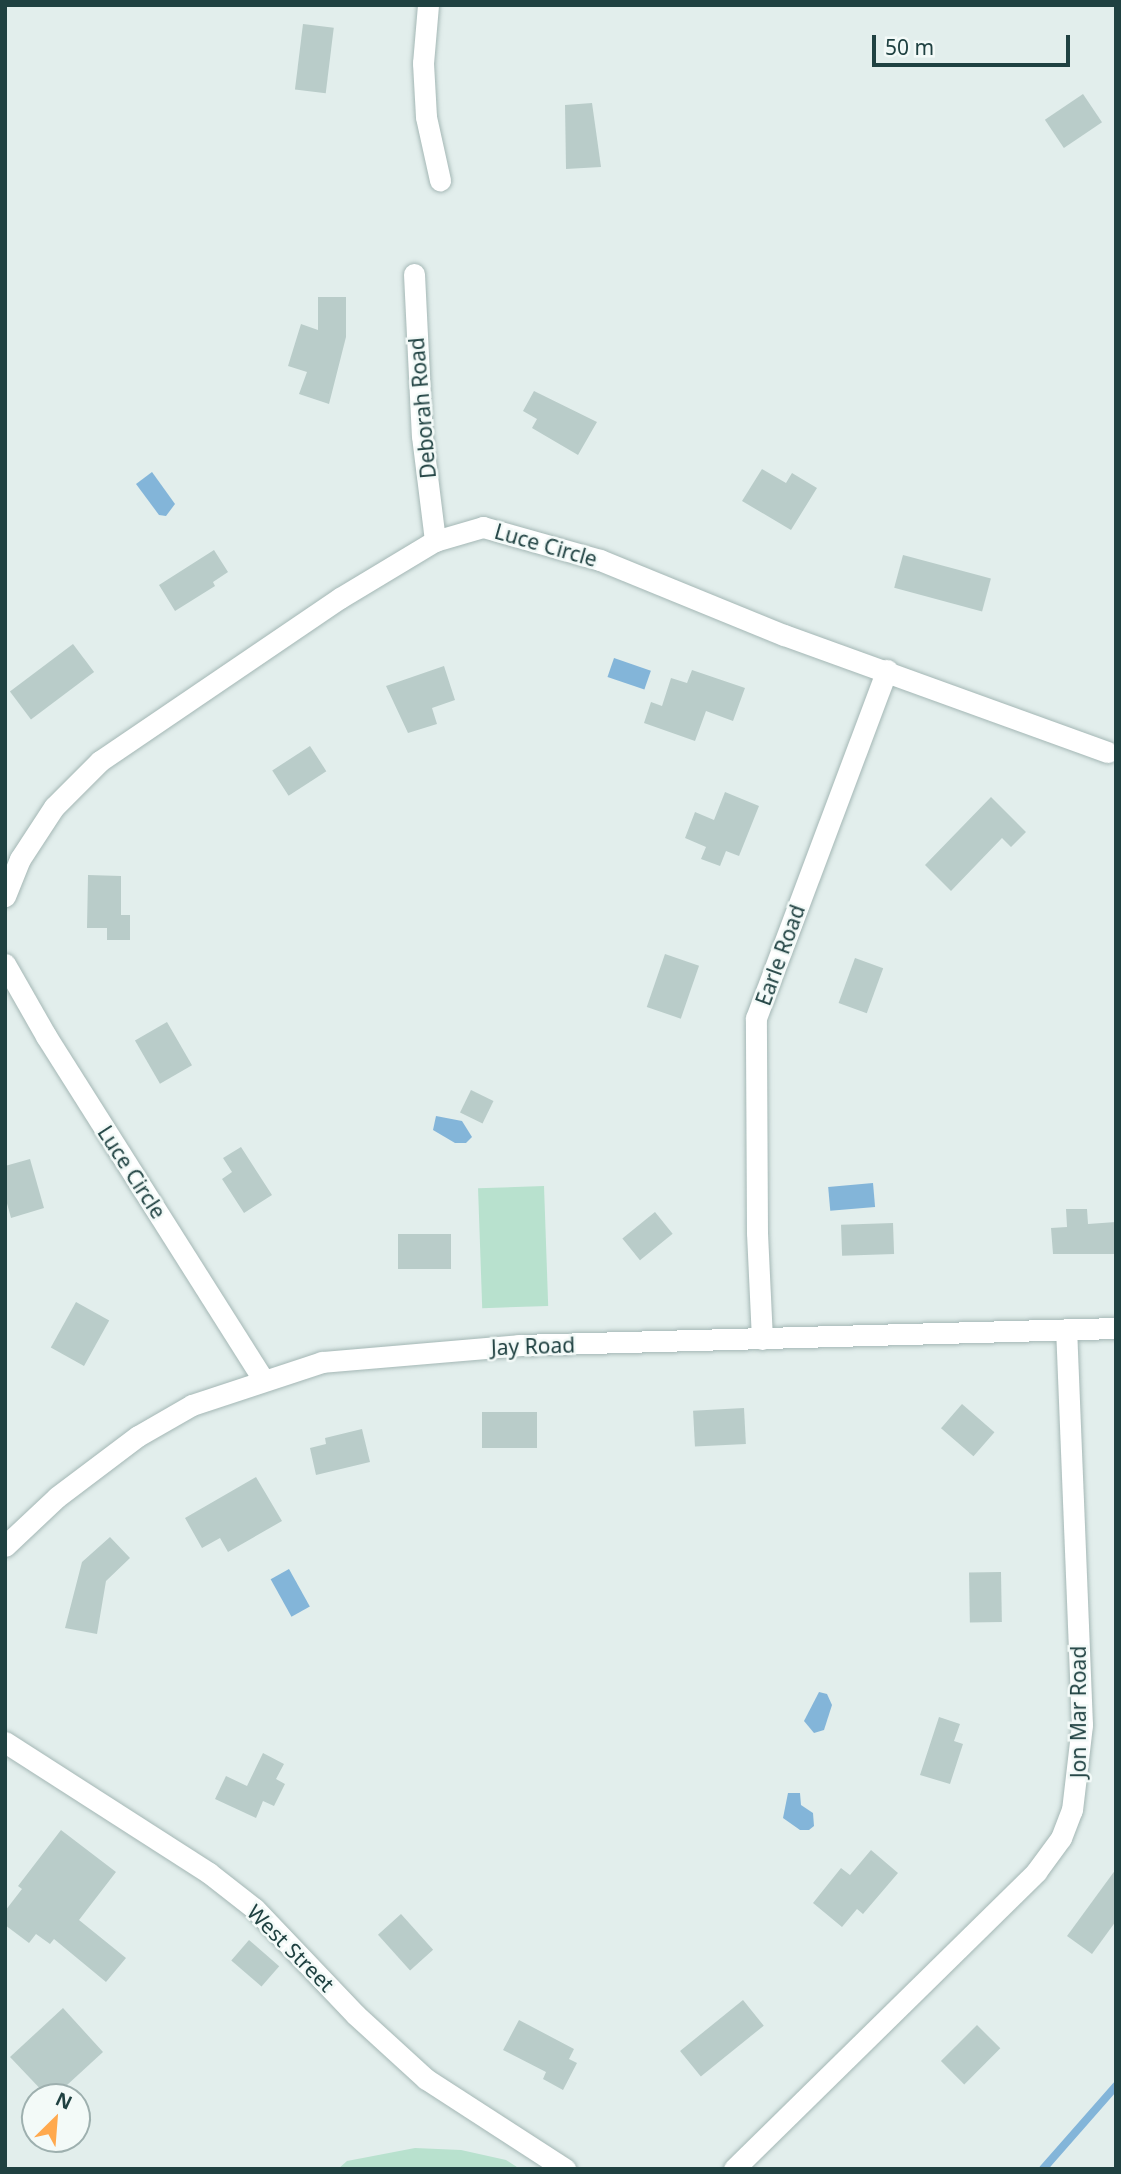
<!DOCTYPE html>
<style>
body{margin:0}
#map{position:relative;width:1121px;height:2174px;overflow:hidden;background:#e2eeec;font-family:"Noto Sans",sans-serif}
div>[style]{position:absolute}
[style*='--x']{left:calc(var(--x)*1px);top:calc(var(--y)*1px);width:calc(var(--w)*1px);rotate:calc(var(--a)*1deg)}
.green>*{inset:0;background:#b8e1ce;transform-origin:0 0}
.water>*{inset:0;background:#83b5d9;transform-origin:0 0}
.stream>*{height:8px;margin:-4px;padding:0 4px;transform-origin:4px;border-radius:4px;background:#83b5d9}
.building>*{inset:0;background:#b9ccc9;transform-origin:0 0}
.roads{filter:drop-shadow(0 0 2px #a4b7b5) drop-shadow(0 0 2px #a4b7b5)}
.minor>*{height:21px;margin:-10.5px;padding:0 10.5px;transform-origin:10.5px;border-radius:10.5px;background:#fff}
span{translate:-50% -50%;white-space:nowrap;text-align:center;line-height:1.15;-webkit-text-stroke:5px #f3faf8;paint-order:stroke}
.street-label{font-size:21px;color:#1f4141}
.frame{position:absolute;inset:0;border:7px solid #1f4141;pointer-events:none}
.north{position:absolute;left:21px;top:2083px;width:70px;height:70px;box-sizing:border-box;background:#f3faf8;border:2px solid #9eb0af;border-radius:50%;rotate:25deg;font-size:19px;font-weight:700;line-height:28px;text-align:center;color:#1f4141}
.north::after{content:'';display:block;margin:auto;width:24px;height:32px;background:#ffa94e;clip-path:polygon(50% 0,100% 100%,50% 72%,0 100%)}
.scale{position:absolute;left:872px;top:35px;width:198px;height:32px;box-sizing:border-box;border:4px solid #1f4141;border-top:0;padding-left:9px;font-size:21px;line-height:24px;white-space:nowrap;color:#1f4141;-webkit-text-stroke:5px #f3faf8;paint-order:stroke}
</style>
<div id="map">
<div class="green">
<i style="left:544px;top:1186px;width:120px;height:66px;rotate:88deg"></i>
<i style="clip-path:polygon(415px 2148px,461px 2150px,506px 2160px,520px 2169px,338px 2169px,347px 2161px)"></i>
</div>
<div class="water">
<i style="clip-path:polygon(152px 472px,175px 504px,166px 516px,159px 515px,136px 484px)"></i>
<i style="left:614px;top:658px;width:39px;height:20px;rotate:19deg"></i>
<i style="clip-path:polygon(436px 1116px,462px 1121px,472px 1137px,466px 1143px,455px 1143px,433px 1130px)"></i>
<i style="left:873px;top:1183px;width:24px;height:45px;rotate:85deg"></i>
<i style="left:289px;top:1569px;width:43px;height:21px;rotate:61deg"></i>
<i style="clip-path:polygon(819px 1692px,827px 1694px,832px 1705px,824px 1730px,814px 1733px,804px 1721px)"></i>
<i style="clip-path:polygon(788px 1793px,800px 1793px,801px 1805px,813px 1813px,814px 1826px,809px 1830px,800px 1830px,783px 1818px)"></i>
</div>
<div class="stream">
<i style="--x:1043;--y:2169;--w:111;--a:-48.7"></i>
</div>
<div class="building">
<i style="left:303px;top:24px;width:31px;height:66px;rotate:7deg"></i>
<i style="left:1083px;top:94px;width:34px;height:46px;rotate:56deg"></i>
<i style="clip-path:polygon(592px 103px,601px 167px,566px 169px,565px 105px)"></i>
<i style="clip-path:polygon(318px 297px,346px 297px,346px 337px,329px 404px,299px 394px,307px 372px,288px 366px,301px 324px,318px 330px)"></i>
<i style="clip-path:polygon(534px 391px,597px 422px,578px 455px,532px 428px,537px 419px,523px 411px)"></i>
<i style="clip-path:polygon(762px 469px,786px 483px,792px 473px,817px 488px,791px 530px,742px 501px)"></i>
<i style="clip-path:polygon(214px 550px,228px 572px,213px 582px,215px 586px,175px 611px,159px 585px)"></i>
<i style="left:903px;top:555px;width:91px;height:34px;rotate:15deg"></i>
<i style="left:73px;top:644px;width:35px;height:79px;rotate:53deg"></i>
<i style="clip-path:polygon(444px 666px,455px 700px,432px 708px,437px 724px,408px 733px,386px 686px)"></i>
<i style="clip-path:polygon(692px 670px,745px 688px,733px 721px,706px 711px,695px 741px,644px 723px,651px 702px,662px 706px,671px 678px,687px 683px)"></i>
<i style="left:310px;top:746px;width:30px;height:45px;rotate:57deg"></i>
<i style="clip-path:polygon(725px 792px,759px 806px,739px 856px,726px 851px,720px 866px,701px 859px,706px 847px,685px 838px,695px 812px,714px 820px)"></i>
<i style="clip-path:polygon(991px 797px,1026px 832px,1011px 847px,1002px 838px,951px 891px,925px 865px)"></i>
<i style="clip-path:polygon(88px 875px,121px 876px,121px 915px,130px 915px,130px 940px,107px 940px,107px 928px,87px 928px)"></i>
<i style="left:665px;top:954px;width:36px;height:56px;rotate:19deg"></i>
<i style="left:855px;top:958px;width:30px;height:48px;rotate:20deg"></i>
<i style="left:167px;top:1022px;width:50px;height:37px;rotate:60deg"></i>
<i style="left:471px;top:1090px;width:25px;height:25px;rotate:26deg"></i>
<i style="clip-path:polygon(241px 1147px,272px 1195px,244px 1213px,222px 1179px,232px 1172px,223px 1158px)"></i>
<i style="clip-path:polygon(30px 1159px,44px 1208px,11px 1218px,5px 1196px,5px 1166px)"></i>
<i style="clip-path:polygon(1066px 1209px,1087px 1209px,1088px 1224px,1116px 1222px,1116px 1254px,1053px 1254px,1051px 1228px,1067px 1227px)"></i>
<i style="left:655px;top:1212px;width:28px;height:42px;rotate:51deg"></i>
<i style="left:893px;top:1223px;width:31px;height:52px;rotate:88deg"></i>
<i style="left:398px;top:1234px;width:53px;height:35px"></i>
<i style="left:76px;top:1302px;width:38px;height:52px;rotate:29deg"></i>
<i style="left:962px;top:1404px;width:43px;height:32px;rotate:41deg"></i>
<i style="left:744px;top:1408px;width:36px;height:51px;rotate:87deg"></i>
<i style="left:482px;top:1412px;width:55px;height:36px"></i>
<i style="clip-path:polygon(362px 1429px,370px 1462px,316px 1475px,310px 1448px,326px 1444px,325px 1438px)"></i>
<i style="clip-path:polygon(256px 1477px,282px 1521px,228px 1552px,220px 1538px,202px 1548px,185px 1518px)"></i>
<i style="clip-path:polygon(110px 1537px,130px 1558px,106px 1581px,97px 1634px,65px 1628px,82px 1562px)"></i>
<i style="left:1001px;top:1572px;width:50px;height:32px;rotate:89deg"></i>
<i style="clip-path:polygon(939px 1717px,960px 1724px,954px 1741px,963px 1744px,950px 1784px,920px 1775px)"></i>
<i style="clip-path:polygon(263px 1753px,284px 1764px,276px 1779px,285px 1784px,274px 1806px,263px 1801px,256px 1818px,215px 1799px,226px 1776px,247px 1786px)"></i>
<i style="clip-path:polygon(61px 1830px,116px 1872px,79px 1920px,126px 1958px,106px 1982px,54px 1939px,50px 1944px,36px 1934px,29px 1943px,5px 1925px,5px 1911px,22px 1889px,18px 1886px)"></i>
<i style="clip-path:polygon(871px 1850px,898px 1873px,863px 1914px,857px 1909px,842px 1927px,813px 1903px,841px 1868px,850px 1875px)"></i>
<i style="clip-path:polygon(1116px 1869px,1116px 1921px,1092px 1954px,1067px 1936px)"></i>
<i style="left:401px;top:1914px;width:48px;height:31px;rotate:48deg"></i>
<i style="left:249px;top:1940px;width:40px;height:27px;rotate:41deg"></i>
<i style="left:743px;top:2000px;width:33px;height:81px;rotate:51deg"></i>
<i style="clip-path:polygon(63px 2008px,103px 2052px,54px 2097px,48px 2097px,10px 2057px)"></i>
<i style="clip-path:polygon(519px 2020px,574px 2049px,569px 2059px,577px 2063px,563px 2090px,543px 2079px,546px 2072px,503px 2050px)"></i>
<i style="left:977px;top:2025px;width:33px;height:51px;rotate:45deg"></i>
</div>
<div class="roads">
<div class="minor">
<i style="--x:428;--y:5;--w:58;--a:94.9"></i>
<i style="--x:423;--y:63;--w:54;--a:86.8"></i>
<i style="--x:426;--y:117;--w:65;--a:77.5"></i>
<i style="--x:414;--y:274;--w:162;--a:87.2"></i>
<i style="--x:422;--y:436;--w:106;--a:82.9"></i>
<i style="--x:5;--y:896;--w:40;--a:-68"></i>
<i style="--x:20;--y:859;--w:62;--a:-56.8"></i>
<i style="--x:54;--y:807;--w:65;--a:-45"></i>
<i style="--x:100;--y:761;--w:290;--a:-34.2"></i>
<i style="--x:340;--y:598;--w:111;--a:-31"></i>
<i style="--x:435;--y:541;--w:50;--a:-16.3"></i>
<i style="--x:483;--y:527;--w:122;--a:15.8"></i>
<i style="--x:600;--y:560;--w:199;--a:22.2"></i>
<i style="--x:784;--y:635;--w:344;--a:19.9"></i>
<i style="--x:5;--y:964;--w:83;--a:60.3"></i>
<i style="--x:46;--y:1036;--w:404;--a:57.7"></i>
<i style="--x:762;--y:1339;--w:107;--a:-92.7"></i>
<i style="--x:757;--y:1232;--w:214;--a:-90.3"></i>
<i style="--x:756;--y:1018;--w:372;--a:-69.4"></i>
<i style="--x:5;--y:1546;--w:71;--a:-43.3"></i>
<i style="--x:57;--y:1497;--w:101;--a:-37"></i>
<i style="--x:138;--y:1436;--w:62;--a:-29.9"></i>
<i style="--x:192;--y:1405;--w:137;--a:-18.3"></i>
<i style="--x:322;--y:1362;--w:198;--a:-4.9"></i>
<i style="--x:519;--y:1345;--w:597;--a:-1.63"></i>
<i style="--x:5;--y:1742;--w:242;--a:32.7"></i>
<i style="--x:209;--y:1873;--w:58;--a:38"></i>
<i style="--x:255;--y:1909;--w:146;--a:46.4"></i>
<i style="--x:356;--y:2015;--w:95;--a:42.4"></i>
<i style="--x:426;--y:2079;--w:166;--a:32.9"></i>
<i style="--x:734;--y:2169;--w:424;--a:-44.5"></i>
<i style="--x:1036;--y:1872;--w:42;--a:-53.7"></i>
<i style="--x:1061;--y:1838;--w:30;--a:-69"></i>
<i style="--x:1072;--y:1810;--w:86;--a:-83.3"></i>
<i style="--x:1082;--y:1725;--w:396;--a:-92.3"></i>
</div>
</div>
<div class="street-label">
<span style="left:422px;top:408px;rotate:-95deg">Deborah Road</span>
<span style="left:546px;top:545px;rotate:16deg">Luce Circle</span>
<span style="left:780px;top:955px;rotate:-70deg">Earle Road</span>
<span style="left:132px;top:1172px;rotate:57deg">Luce Circle</span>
<span style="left:533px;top:1346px;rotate:-2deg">Jay Road</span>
<span style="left:1078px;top:1712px;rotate:-90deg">Jon Mar Road</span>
<span style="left:291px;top:1948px;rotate:45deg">West Street</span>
</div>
<div class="frame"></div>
<div class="north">N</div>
<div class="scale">50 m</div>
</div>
